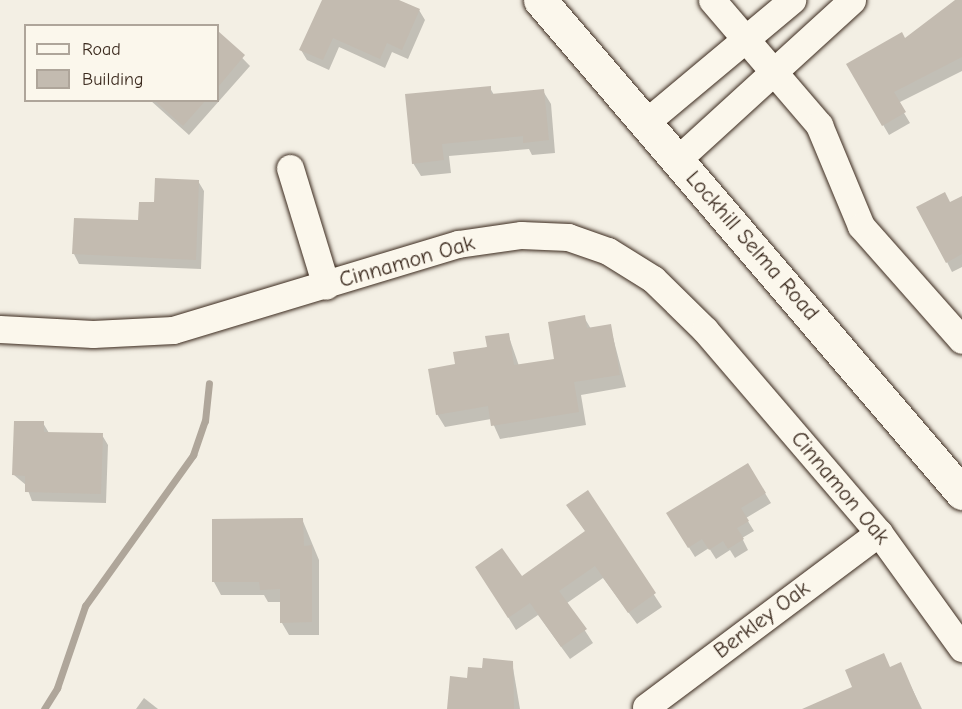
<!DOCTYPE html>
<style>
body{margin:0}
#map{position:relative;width:962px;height:709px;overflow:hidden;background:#f3efe4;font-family:"Comic Neue",sans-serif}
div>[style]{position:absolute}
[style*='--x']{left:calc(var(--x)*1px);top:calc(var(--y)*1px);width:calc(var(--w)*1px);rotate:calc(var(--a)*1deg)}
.shadow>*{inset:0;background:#0003}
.stream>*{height:7px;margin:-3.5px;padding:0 3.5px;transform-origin:3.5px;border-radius:3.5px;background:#afa69a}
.building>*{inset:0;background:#c3bbb0}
.roads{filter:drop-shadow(0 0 2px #3b2a1e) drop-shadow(0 0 2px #3b2a1e)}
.minor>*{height:27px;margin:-13.5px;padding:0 13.5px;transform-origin:13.5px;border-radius:13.5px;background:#fbf7ec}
.secondary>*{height:33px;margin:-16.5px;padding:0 16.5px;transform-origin:16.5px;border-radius:16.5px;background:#fbf7ec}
span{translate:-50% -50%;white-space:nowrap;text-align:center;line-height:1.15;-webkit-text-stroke:4.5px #fbf7ec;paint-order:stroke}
.street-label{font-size:22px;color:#3b2a1e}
.legend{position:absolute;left:24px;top:24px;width:195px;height:78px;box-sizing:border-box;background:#fbf7ec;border:2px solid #aea59a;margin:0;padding:8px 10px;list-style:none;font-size:18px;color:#3b2a1e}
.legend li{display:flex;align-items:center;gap:12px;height:30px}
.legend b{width:30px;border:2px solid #aea59a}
</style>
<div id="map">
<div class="shadow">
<i style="clip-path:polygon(323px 0,396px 0,419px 10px,425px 20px,408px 59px,392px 52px,385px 68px,339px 47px,329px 70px,307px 60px,301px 50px)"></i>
<i style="clip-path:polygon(957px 0,962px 0,962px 71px,898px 103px,910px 123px,889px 135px,848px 65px,905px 40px)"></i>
<i style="clip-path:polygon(218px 33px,250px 66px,189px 135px,150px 100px,218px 100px)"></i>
<i style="clip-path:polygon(490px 88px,494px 95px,543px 91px,551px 104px,555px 153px,532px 155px,529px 149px,449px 156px,451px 173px,421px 176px,413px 163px)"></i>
<i style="clip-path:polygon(198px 181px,204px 191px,201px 269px,79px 264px,74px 254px,139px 222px,155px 204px)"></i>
<i style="clip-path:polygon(962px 197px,962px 267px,952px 272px,947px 262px,950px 204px)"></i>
<i style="clip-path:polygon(584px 317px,591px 329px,610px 326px,626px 387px,581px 395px,586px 425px,500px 439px,491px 419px,445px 427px,437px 414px,457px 365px,508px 334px,519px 366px,556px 360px)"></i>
<i style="clip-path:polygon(43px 423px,49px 433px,102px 435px,108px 445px,106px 503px,32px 501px,26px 485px,14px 475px)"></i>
<i style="clip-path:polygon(748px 465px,771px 503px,746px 518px,754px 531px,742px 538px,748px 550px,735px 558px,730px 550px,716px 559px,709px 548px,695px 557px,668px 514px)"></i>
<i style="clip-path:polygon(587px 492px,662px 607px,637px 624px,603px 578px,567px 603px,593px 643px,570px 659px,538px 615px,516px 630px,485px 580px,521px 578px,586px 532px,568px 506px)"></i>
<i style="clip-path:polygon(302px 519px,319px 560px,319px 635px,289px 635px,282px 623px,282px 602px,268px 602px,264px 595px,221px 595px,214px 582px,213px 520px)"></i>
<i style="clip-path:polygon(512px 662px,520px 709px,449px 709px,468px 679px)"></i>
<i style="clip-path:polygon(900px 664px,922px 709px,806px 709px,854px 688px)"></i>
<i style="clip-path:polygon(144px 698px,158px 709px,136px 709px)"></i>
</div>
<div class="stream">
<i style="--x:44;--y:709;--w:25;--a:-58"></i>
<i style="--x:57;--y:688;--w:87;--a:-71.1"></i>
<i style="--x:85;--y:606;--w:186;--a:-54.4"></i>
<i style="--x:193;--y:455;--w:36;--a:-71"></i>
<i style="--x:205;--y:421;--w:38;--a:-84"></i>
</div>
<div class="building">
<i style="clip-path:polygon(322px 0,399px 0,420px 9px,402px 50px,387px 43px,380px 59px,333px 38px,323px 60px,299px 50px)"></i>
<i style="clip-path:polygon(955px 0,962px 0,962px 57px,894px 92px,906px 112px,882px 126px,846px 64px,902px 32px,905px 38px)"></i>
<i style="clip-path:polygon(218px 31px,245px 55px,218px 87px)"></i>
<i style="clip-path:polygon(491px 86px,491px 94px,544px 89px,549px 140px,523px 143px,523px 136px,442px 144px,444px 160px,412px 164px,405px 94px)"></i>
<i style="clip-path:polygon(154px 100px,206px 100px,183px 126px)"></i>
<i style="clip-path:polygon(155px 178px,199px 180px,196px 260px,72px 254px,74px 218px,138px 220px,139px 202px,154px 202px)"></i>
<i style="clip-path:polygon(945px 192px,950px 202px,962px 196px,962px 254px,946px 263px,916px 207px)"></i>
<i style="clip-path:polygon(585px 315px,587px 328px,611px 324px,620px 375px,574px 382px,579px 412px,491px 426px,488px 406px,436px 415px,428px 369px,455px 364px,453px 352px,487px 347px,485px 336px,509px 333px,514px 365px,554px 359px,548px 322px)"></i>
<i style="clip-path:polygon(14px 421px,44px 421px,44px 432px,103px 433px,101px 494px,25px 492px,25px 476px,12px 475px)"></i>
<i style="clip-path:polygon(748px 463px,766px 493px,741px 508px,749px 521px,737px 528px,744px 539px,728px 549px,723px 541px,709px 550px,702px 539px,688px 548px,666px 513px)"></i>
<i style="clip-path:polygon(588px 490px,656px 593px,628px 613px,595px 566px,559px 591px,587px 629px,561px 647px,530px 603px,508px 618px,475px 567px,502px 548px,522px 576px,585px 531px,566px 505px)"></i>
<i style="clip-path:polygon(303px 518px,304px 546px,312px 545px,312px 622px,280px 623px,280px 589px,260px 590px,259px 582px,212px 582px,212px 519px)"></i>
<i style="clip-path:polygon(884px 653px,890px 667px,901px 662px,921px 709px,802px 709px,852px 687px,845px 670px)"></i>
<i style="clip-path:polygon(483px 658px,513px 661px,514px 709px,447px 709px,450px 676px,467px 678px,468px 667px,482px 668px)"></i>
</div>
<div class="roads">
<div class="minor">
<i style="--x:712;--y:0;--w:165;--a:49.4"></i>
<i style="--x:819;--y:125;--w:109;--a:67.4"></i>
<i style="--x:861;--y:226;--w:152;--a:48.5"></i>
<i style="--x:645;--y:123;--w:192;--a:-39.9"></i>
<i style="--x:677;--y:160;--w:237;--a:-42.4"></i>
<i style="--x:290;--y:168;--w:123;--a:73"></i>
<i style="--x:0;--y:329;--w:93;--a:3.1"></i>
<i style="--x:93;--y:334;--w:80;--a:-2.9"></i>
<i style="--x:173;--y:330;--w:298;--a:-16.8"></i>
<i style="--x:458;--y:244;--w:64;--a:-8.1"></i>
<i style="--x:521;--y:235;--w:47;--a:2.4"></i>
<i style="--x:568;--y:237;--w:42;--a:19.3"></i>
<i style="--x:608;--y:251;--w:53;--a:31.9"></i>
<i style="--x:653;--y:279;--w:73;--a:44.4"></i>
<i style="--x:705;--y:330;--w:267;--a:49.4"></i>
<i style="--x:879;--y:533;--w:142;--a:54.2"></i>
<i style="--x:646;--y:707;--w:291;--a:-36.8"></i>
</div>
<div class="secondary">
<i style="--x:540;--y:0;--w:649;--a:49.44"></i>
</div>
</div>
<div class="street-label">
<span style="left:752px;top:246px;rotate:49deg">Lockhill Selma Road</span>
<span style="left:407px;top:262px;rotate:-16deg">Cinnamon Oak</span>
<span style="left:840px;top:488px;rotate:50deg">Cinnamon Oak</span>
<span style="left:762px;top:620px;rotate:-37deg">Berkley Oak</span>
</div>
<ul class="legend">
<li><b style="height:8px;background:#fbf7ec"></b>Road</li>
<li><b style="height:16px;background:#c3bbb0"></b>Building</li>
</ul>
</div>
